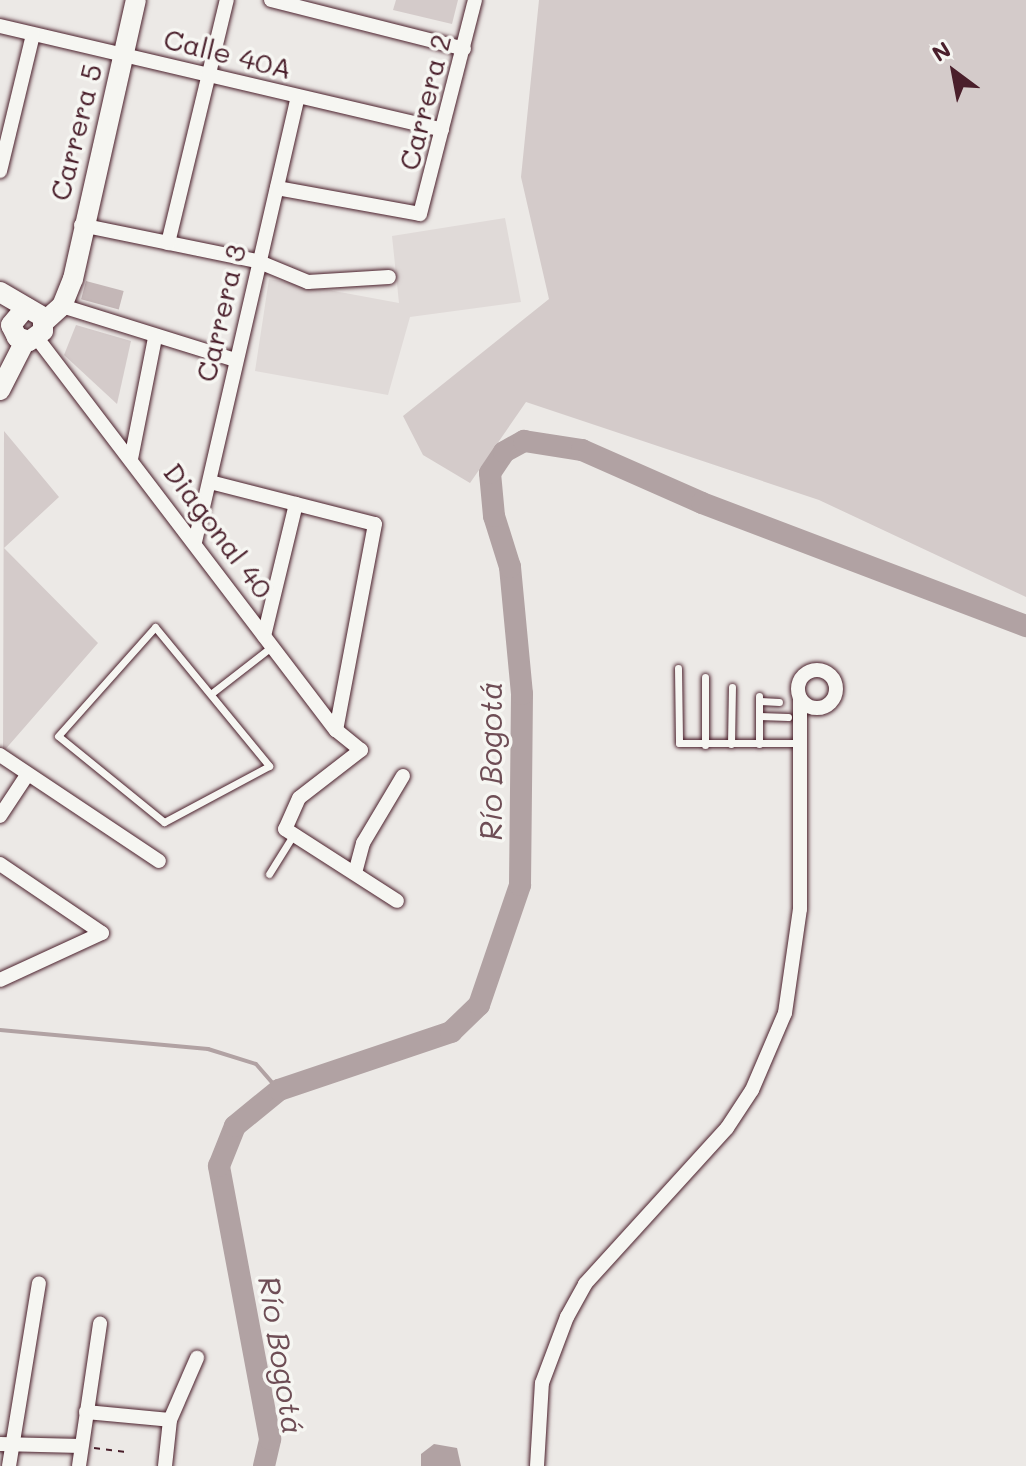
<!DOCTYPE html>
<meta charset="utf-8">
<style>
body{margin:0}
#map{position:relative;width:1026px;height:1466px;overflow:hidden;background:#ece9e6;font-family:Mali,sans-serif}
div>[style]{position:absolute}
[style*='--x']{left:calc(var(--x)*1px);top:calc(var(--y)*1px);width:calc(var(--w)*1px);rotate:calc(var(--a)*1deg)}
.built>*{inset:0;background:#e0dad8}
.green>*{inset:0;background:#d4cbca}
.water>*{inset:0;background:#b1a2a3}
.stream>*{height:4px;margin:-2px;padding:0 2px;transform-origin:2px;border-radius:2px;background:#b1a2a3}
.river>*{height:22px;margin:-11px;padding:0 11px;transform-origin:11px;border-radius:11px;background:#b1a2a3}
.building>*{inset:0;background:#c4b7b7;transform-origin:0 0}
.path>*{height:2px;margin-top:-1px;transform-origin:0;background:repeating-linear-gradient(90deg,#4a1f2b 0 6px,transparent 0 12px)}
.roads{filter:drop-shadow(0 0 2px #4a1f2b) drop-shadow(0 0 2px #4a1f2b)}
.lane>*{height:7px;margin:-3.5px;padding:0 3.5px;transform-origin:3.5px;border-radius:3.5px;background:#f6f6f2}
.street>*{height:14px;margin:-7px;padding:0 7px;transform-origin:7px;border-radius:7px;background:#f6f6f2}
.street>.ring{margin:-7px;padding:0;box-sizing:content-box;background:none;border:14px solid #f6f6f2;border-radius:50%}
.secondary>*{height:20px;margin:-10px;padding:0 10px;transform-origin:10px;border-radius:10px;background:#f6f6f2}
span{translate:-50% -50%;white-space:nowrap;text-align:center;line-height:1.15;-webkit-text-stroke:7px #f6f6f2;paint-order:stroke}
.street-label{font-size:28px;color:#4a1f2b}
.water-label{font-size:30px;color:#6e4d55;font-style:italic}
.north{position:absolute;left:914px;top:32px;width:80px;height:80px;-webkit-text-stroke:6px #f6f6f2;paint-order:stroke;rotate:328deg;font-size:22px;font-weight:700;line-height:32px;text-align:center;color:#4a1f2b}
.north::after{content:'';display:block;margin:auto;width:28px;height:36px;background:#4a1f2b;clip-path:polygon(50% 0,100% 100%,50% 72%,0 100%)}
</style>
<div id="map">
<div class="built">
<i style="clip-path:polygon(505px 218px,521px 302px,410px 317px,388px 395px,255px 371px,269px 279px,399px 303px,392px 236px)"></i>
</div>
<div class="green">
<i style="clip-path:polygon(396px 0,458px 0,452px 24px,393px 10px)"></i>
<i style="clip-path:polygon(539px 0,1026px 0,1026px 597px,819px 500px,526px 402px,470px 483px,423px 455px,403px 416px,549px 299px,521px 177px)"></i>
<i style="clip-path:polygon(76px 325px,131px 341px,117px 404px,64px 355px)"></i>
<i style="clip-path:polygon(4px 431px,59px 497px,4px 548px,98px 643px,3px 752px)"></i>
</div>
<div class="water">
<i style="clip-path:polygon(434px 1444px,457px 1448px,461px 1466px,421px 1466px,421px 1454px)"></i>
</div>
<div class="stream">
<i style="--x:0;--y:1030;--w:209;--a:5.2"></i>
<i style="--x:208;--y:1049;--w:50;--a:17.4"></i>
<i style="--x:256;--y:1064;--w:35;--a:49"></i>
</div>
<div class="river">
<i style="--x:264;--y:1466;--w:28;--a:-77"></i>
<i style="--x:270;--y:1439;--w:278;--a:-100.6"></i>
<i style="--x:219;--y:1166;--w:43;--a:-68.2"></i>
<i style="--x:235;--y:1126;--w:57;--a:-39.3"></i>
<i style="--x:279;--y:1090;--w:182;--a:-18.6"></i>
<i style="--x:451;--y:1032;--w:39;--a:-44"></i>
<i style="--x:479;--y:1005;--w:127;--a:-71.1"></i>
<i style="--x:520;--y:885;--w:191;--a:-89.4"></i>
<i style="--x:522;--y:694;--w:128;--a:-95.4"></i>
<i style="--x:510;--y:567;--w:53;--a:-107.4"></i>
<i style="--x:494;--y:516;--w:43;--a:-95.3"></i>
<i style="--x:490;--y:473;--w:25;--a:-56"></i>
<i style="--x:504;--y:452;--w:23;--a:-29"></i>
<i style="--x:524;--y:441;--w:59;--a:8.8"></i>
<i style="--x:582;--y:450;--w:131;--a:23.8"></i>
<i style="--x:702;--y:503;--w:347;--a:20.8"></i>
</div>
<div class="building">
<i style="left:86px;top:281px;width:39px;height:19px;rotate:15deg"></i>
</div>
<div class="path">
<i style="--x:94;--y:1448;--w:34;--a:7"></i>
</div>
<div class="roads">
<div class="lane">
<i style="--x:155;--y:627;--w:180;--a:50.6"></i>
<i style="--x:269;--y:766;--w:119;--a:151.9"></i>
<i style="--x:164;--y:822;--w:136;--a:-140.9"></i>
<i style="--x:58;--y:736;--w:146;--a:-48.3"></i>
<i style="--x:678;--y:668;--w:75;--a:89.2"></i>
<i style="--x:679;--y:743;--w:121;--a:0"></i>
<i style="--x:705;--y:677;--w:68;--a:90"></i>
<i style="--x:212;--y:693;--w:75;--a:-37.9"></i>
<i style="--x:760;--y:701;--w:19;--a:3"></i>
<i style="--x:759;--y:716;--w:29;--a:2"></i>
<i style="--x:731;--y:744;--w:57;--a:-89"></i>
<i style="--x:759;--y:744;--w:48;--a:-90"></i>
<i style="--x:269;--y:874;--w:44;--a:-58.1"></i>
</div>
<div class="street">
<i style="--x:271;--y:0;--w:199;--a:14.2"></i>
<i style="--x:0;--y:26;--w:454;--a:13.2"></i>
<i style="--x:0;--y:171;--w:140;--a:-76.4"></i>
<i style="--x:277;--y:188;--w:145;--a:10.3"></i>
<i style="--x:420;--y:214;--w:221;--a:-75.6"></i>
<i style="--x:81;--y:225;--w:180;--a:11.6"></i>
<i style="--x:257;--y:261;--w:55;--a:22.4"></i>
<i style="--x:308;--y:282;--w:81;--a:-3.5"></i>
<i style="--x:168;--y:243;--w:250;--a:-76.4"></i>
<i style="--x:62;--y:306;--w:181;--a:17.3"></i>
<i style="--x:37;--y:338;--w:493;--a:52.7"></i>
<i style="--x:336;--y:730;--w:32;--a:39"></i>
<i style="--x:361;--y:750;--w:78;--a:142.3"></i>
<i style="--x:299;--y:798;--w:34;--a:114"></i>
<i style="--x:285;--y:829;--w:133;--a:32.7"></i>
<i style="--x:131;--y:459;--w:123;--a:-78.8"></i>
<i style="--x:210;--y:482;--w:170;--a:14.3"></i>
<i style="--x:375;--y:524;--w:210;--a:100.7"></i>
<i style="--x:195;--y:542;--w:457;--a:-77"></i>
<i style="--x:264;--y:636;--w:136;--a:-76.4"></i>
<i class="ring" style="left:798px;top:670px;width:24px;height:24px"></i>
<i style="--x:0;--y:755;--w:191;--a:33.7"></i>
<i style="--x:0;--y:816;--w:49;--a:-56.6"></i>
<i style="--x:0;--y:864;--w:123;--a:34.1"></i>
<i style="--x:102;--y:933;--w:112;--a:155.3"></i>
<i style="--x:355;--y:873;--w:31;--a:-75"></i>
<i style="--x:363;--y:843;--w:78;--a:-59.2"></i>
<i style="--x:86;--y:1412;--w:84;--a:5.4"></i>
<i style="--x:0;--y:1444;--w:81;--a:1.4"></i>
<i style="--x:9;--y:1466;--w:185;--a:-80.7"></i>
<i style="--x:79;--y:1466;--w:144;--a:-81.6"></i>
<i style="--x:165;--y:1466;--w:46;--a:-83.8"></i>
<i style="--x:170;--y:1420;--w:68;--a:-66.5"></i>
<i style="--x:537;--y:1466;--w:83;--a:-86.6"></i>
<i style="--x:542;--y:1383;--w:71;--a:-69.3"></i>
<i style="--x:567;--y:1317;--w:38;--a:-61"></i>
<i style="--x:585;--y:1284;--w:211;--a:-47.7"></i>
<i style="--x:727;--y:1128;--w:45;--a:-56.7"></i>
<i style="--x:752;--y:1090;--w:84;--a:-66.8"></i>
<i style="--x:785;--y:1013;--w:105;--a:-81.8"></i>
<i style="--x:800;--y:909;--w:211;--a:-90"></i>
</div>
<div class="secondary">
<i style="--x:0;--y:292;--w:50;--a:30.2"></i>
<i style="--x:43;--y:317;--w:14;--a:90"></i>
<i style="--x:43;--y:331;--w:17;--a:144"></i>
<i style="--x:29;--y:341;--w:13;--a:-162"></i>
<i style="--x:17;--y:337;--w:13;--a:-117"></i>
<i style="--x:11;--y:325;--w:23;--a:-50"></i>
<i style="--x:44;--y:322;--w:24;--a:-42"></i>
<i style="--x:62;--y:306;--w:29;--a:-68"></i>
<i style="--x:73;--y:279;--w:286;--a:-77.3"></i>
<i style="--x:0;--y:390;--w:55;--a:-63"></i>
</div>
</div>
<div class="street-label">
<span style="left:228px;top:53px;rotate:14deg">Calle 40A</span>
<span style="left:424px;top:102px;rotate:-76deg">Carrera 2</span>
<span style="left:75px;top:132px;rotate:-76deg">Carrera 5</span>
<span style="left:220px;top:313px;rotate:-77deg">Carrera 3</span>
<span style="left:219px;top:530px;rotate:53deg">Diagonal 40</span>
</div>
<div class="water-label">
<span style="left:490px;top:761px;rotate:-90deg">Río Bogotá</span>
<span style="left:282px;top:1355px;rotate:81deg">Río Bogotá</span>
</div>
<div class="north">N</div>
</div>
